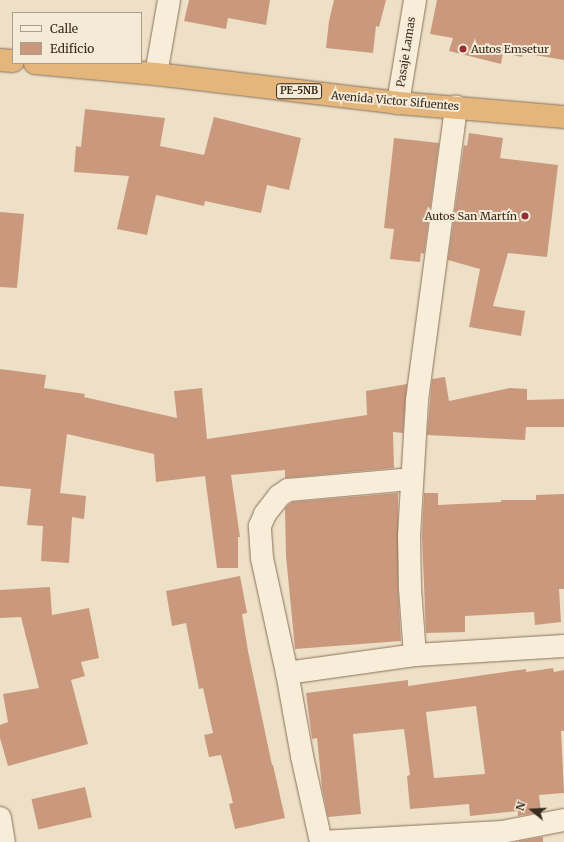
<!DOCTYPE html>
<meta charset="utf-8">
<style>
body{margin:0}
#map{position:relative;width:564px;height:842px;overflow:hidden;background:#ede0c6;font-family:Merriweather,serif}
div>[style]{position:absolute}
[style*='--x']{left:calc(var(--x)*1px);top:calc(var(--y)*1px);width:calc(var(--w)*1px);rotate:calc(var(--a)*1deg)}
.building>*{inset:0;background:#ca997d;transform-origin:0 0}
.roads{filter:drop-shadow(0 0 1px #88715c) drop-shadow(0 0 1px #88715c)}
.minor>*{height:22px;margin:-11px;padding:0 11px;transform-origin:11px;border-radius:11px;background:#f8edd9}
.trunk>*{height:22px;margin:-11px;padding:0 11px;transform-origin:11px;border-radius:11px;background:#e4b67c}
.dots>*{width:11px;height:11px;translate:-50% -50%;box-sizing:border-box;border:2px solid #f5ead5;border-radius:50%}
span{translate:-50% -50%;white-space:nowrap;text-align:center;line-height:1.15;-webkit-text-stroke:4px #f5ead5;paint-order:stroke}
.shield-label span{padding:1px 3px;background:#f5ead5;border:1px solid;border-radius:3px;-webkit-text-stroke-width:0}
.shield-label{font-size:10px;color:#382a1f;font-weight:700}
.poi-label{font-size:11px;color:#382a1f}
.left{translate:0 -50%;text-align:left}
.right{translate:-100% -50%;text-align:right}
.street-label{font-size:11px;color:#382a1f}
.legend{position:absolute;left:12px;top:12px;width:130px;height:52px;box-sizing:border-box;background:#f5ead5;border:1px solid #a99d8c;margin:0;padding:5px 7px;list-style:none;font-size:12px;color:#382a1f}
.legend li{display:flex;align-items:center;gap:8px;height:20px}
.legend b{width:20px;border:1px solid #a99d8c}
.north{position:absolute;left:512px;top:790px;width:40px;height:40px;-webkit-text-stroke:3px #f5ead5;paint-order:stroke;rotate:288deg;font-size:11px;font-weight:700;line-height:16px;text-align:center;color:#382a1f}
.north::after{content:'';display:block;margin:auto;width:14px;height:18px;background:#382a1f;clip-path:polygon(50% 0,100% 100%,50% 72%,0 100%)}
</style>
<div id="map">
<div class="building">
<i style="clip-path:polygon(189px 0,270px 0,266px 25px,228px 18px,226px 29px,184px 21px)"></i>
<i style="clip-path:polygon(334px 0,386px 0,379px 27px,376px 26px,373px 53px,326px 48px,329px 21px)"></i>
<i style="clip-path:polygon(437px 0,564px 0,564px 60px,523px 53px,522px 57px,503px 53px,501px 64px,449px 51px,453px 38px,430px 34px)"></i>
<i style="clip-path:polygon(85px 109px,165px 118px,160px 146px,204px 155px,214px 117px,301px 138px,289px 190px,267px 185px,261px 213px,205px 201px,204px 206px,156px 195px,147px 235px,117px 229px,129px 176px,74px 172px,76px 146px,81px 147px)"></i>
<i style="clip-path:polygon(469px 133px,503px 138px,500px 158px,558px 165px,547px 257px,508px 253px,493px 306px,525px 311px,521px 336px,469px 327px,480px 269px,448px 260px,464px 145px,467px 146px)"></i>
<i style="clip-path:polygon(394px 138px,439px 143px,424px 254px,421px 253px,420px 262px,390px 259px,394px 229px,384px 228px)"></i>
<i style="clip-path:polygon(0 212px,24px 214px,17px 288px,0 287px)"></i>
<i style="clip-path:polygon(0 369px,46px 375px,44px 388px,85px 394px,84px 397px,177px 418px,174px 391px,202px 388px,207px 439px,367px 415px,366px 391px,407px 384px,403px 433px,393px 432px,394px 468px,285px 478px,285px 470px,231px 475px,240px 537px,238px 537px,238px 568px,217px 568px,205px 476px,156px 482px,154px 454px,67px 434px,60px 493px,86px 496px,84px 519px,72px 517px,69px 563px,41px 561px,43px 526px,27px 525px,31px 489px,0 486px)"></i>
<i style="clip-path:polygon(445px 377px,449px 401px,510px 388px,527px 389px,527px 400px,564px 399px,564px 427px,526px 427px,525px 440px,427px 435px,432px 379px)"></i>
<i style="clip-path:polygon(398px 493px,398px 588px,401px 641px,295px 649px,286px 556px,285px 508px,292px 502px)"></i>
<i style="clip-path:polygon(424px 493px,438px 493px,438px 505px,501px 502px,501px 500px,536px 500px,536px 495px,564px 494px,564px 589px,559px 589px,561px 622px,535px 625px,534px 612px,465px 616px,465px 632px,426px 633px,422px 536px)"></i>
<i style="clip-path:polygon(240px 576px,247px 613px,242px 614px,248px 651px,272px 765px,273px 765px,285px 818px,235px 829px,229px 804px,233px 803px,221px 755px,209px 757px,204px 735px,213px 733px,203px 688px,199px 689px,186px 623px,172px 626px,166px 591px)"></i>
<i style="clip-path:polygon(50px 587px,52px 615px,89px 608px,99px 658px,81px 662px,85px 676px,71px 680px,88px 744px,8px 766px,0 738px,0 725px,8px 722px,3px 694px,39px 688px,21px 617px,0 618px,0 590px)"></i>
<i style="clip-path:polygon(evenodd,553px 668px,554px 672px,564px 670px,564px 731px,561px 731px,564px 793px,539px 795px,541px 812px,518px 816px,518px 811px,470px 816px,469px 804px,410px 809px,407px 776px,410px 775px,404px 729px,353px 734px,361px 814px,328px 817px,322px 788px,317px 738px,312px 739px,306px 693px,408px 680px,408px 686px,526px 669px,526px 672px,553px 668px,476px 706px,485px 774px,434px 778px,426px 712px,476px 706px)"></i>
<i style="left:85px;top:787px;width:31px;height:55px;rotate:77deg"></i>
<i style="clip-path:polygon(543px 837px,543px 842px,519px 842px,519px 841px)"></i>
</div>
<div class="roads">
<div class="minor">
<i style="--x:156;--y:74;--w:75;--a:-80"></i>
<i style="--x:398;--y:103;--w:104;--a:-80.6"></i>
<i style="--x:415;--y:655;--w:67;--a:-94.3"></i>
<i style="--x:410;--y:588;--w:52;--a:-91.1"></i>
<i style="--x:409;--y:536;--w:136;--a:-86.6"></i>
<i style="--x:417;--y:400;--w:296;--a:-82.4"></i>
<i style="--x:287;--y:673;--w:129;--a:-8"></i>
<i style="--x:415;--y:655;--w:149;--a:-3.5"></i>
<i style="--x:0;--y:818;--w:24;--a:81"></i>
<i style="--x:321;--y:842;--w:88;--a:-102.5"></i>
<i style="--x:302;--y:756;--w:84;--a:-100.2"></i>
<i style="--x:287;--y:673;--w:118;--a:-102.3"></i>
<i style="--x:262;--y:558;--w:32;--a:-94"></i>
<i style="--x:260;--y:526;--w:13;--a:-67"></i>
<i style="--x:265;--y:514;--w:23;--a:-52"></i>
<i style="--x:279;--y:496;--w:11;--a:-34"></i>
<i style="--x:288;--y:490;--w:123;--a:-5.1"></i>
<i style="--x:321;--y:842;--w:181;--a:-3.2"></i>
<i style="--x:502;--y:832;--w:63;--a:-11"></i>
</div>
<div class="trunk">
<i style="--x:0;--y:60;--w:13;--a:4"></i>
<i style="--x:35;--y:63;--w:121;--a:5.2"></i>
<i style="--x:156;--y:74;--w:244;--a:6.8"></i>
<i style="--x:398;--y:103;--w:167;--a:4.8"></i>
</div>
</div>
<div class="dots">
<i style="left:463px;top:49px;background:#952e34"></i>
<i style="left:525px;top:216px;background:#952e34"></i>
</div>
<div class="shield-label">
<span style="left:299px;top:91px">PE-5NB</span>
</div>
<div class="poi-label">
<span class="left" style="left:471px;top:49px">Autos Emsetur</span>
<span class="right" style="left:517px;top:216px">Autos San Martín</span>
</div>
<div class="street-label">
<span style="left:406px;top:52px;rotate:-81deg">Pasaje Lamas</span>
<span style="left:395px;top:101px;rotate:5deg">Avenida Victor Sifuentes</span>
</div>
<ul class="legend">
<li><b style="height:5px;background:#f8edd9"></b>Calle</li>
<li><b style="height:11px;background:#ca997d"></b>Edificio</li>
</ul>
<div class="north">N</div>
</div>
